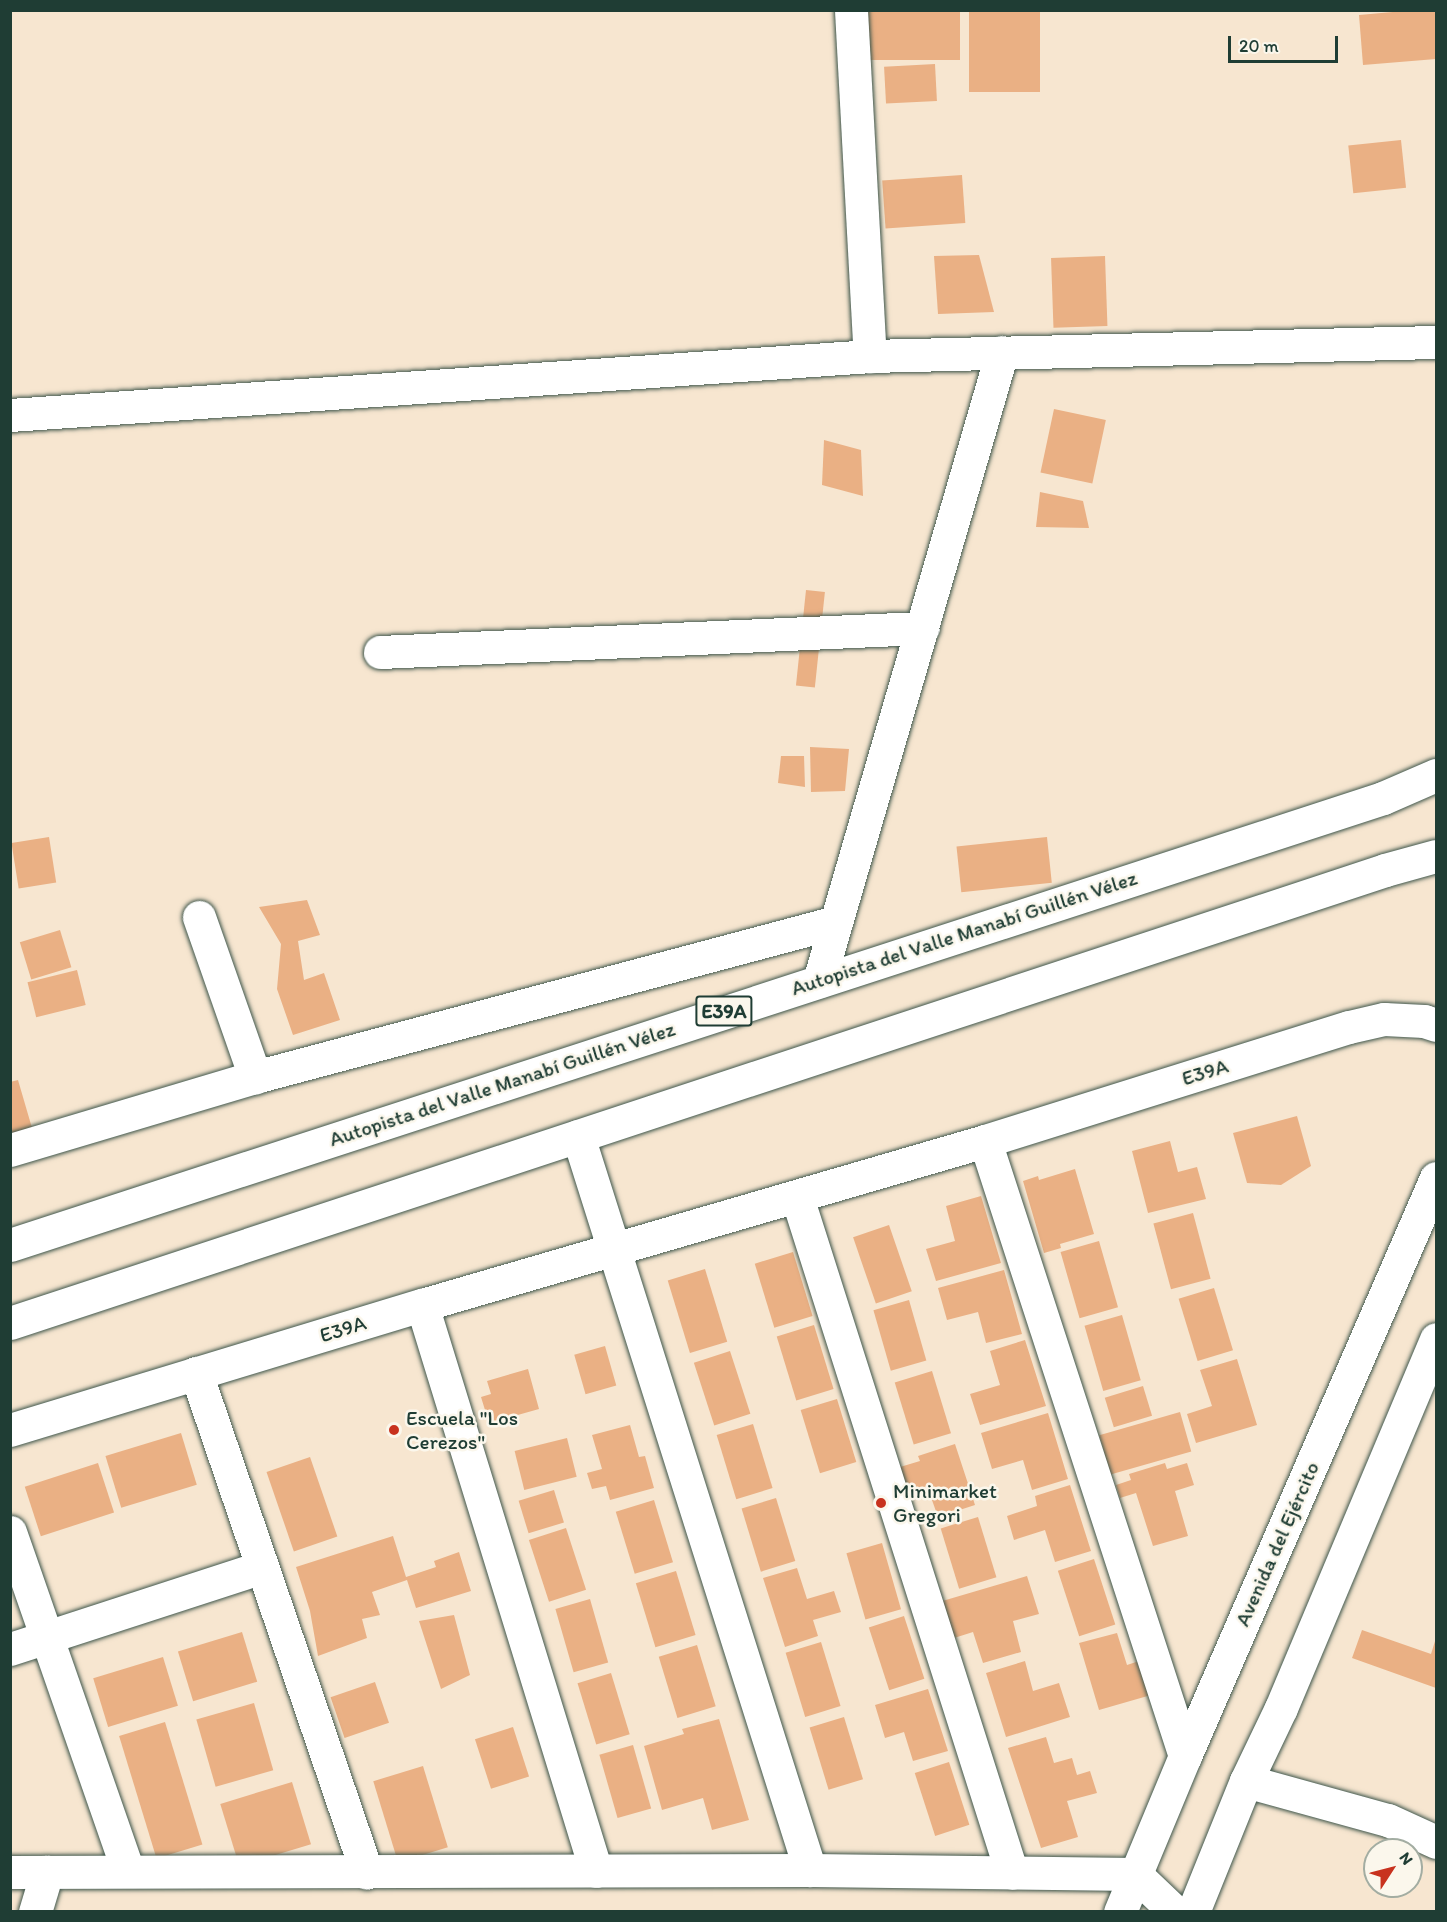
<!DOCTYPE html>
<meta charset="utf-8">
<style>
body{margin:0}
#map{position:relative;width:1447px;height:1922px;overflow:hidden;background:#f7e6d0;font-family:Itim,sans-serif}
div>[style]{position:absolute}
[style*='--x']{left:calc(var(--x)*1px);top:calc(var(--y)*1px);width:calc(var(--w)*1px);rotate:calc(var(--a)*1deg)}
.building>*{inset:0;background:#eab084;transform-origin:0 0}
.roads{filter:drop-shadow(0 0 2px #3f564b) drop-shadow(0 0 2px #3f564b)}
.street>*{height:33px;margin:-16.5px;padding:0 16.5px;transform-origin:16.5px;border-radius:16.5px;background:#fff}
.secondary>*{height:33px;margin:-16.5px;padding:0 16.5px;transform-origin:16.5px;border-radius:16.5px;background:#fff}
.primary>*{height:33px;margin:-16.5px;padding:0 16.5px;transform-origin:16.5px;border-radius:16.5px;background:#fff}
.dots>*{width:16px;height:16px;translate:-50% -50%;box-sizing:border-box;border:3px solid #fbf7ec;border-radius:50%}
span{translate:-50% -50%;white-space:nowrap;text-align:center;line-height:1.15;-webkit-text-stroke:5px #fbf7ec;paint-order:stroke}
.shield-label span{padding:2px 4px;background:#fbf7ec;border:2px solid;border-radius:4px;-webkit-text-stroke-width:0}
.shield-label{font-size:20px;color:#1f3d34;font-weight:700}
.street-label{font-size:21px;color:#1f3d34}
.poi-label{font-size:21px;color:#1f3d34}
.left{translate:0 -50%;text-align:left}
.frame{position:absolute;inset:0;border:12px solid #1f3d34;pointer-events:none}
.north{position:absolute;left:1363px;top:1838px;width:60px;height:60px;box-sizing:border-box;background:#fbf7ec;border:2px solid #a3ada2;border-radius:50%;rotate:54deg;font-size:16px;font-weight:700;line-height:24px;text-align:center;color:#1f3d34}
.north::after{content:'';display:block;margin:auto;width:21px;height:27px;background:#c8321e;clip-path:polygon(50% 0,100% 100%,50% 72%,0 100%)}
.scale{position:absolute;left:1228px;top:36px;width:110px;height:27px;box-sizing:border-box;border:3px solid #1f3d34;border-top:0;padding-left:8px;font-size:18px;line-height:21px;white-space:nowrap;color:#1f3d34;-webkit-text-stroke:4px #fbf7ec;paint-order:stroke}
</style>
<div id="map">
<div class="building">
<i style="left:864px;top:10px;width:96px;height:50px"></i>
<i style="left:969px;top:10px;width:71px;height:82px"></i>
<i style="clip-path:polygon(1415px 10px,1436px 10px,1436px 59px,1363px 65px,1359px 15px)"></i>
<i style="left:935px;top:64px;width:37px;height:51px;rotate:87deg"></i>
<i style="left:1401px;top:140px;width:48px;height:53px;rotate:84deg"></i>
<i style="left:962px;top:175px;width:48px;height:80px;rotate:86deg"></i>
<i style="clip-path:polygon(979px 255px,994px 312px,938px 314px,934px 256px)"></i>
<i style="left:1105px;top:256px;width:70px;height:54px;rotate:88deg"></i>
<i style="left:1054px;top:409px;width:53px;height:65px;rotate:12deg"></i>
<i style="clip-path:polygon(824px 440px,861px 450px,863px 496px,822px 485px)"></i>
<i style="clip-path:polygon(1040px 492px,1083px 501px,1089px 528px,1036px 527px)"></i>
<i style="left:806px;top:590px;width:19px;height:96px;rotate:6deg"></i>
<i style="clip-path:polygon(810px 747px,849px 749px,845px 791px,811px 792px)"></i>
<i style="clip-path:polygon(781px 756px,804px 756px,805px 787px,778px 783px)"></i>
<i style="left:49px;top:837px;width:46px;height:38px;rotate:81deg"></i>
<i style="left:1047px;top:837px;width:46px;height:91px;rotate:84deg"></i>
<i style="clip-path:polygon(307px 900px,320px 935px,298px 941px,304px 980px,324px 973px,340px 1020px,293px 1035px,277px 989px,281px 944px,259px 907px)"></i>
<i style="left:60px;top:930px;width:39px;height:42px;rotate:73deg"></i>
<i style="left:77px;top:970px;width:36px;height:51px;rotate:76deg"></i>
<i style="clip-path:polygon(18px 1080px,32px 1128px,10px 1134px,10px 1082px)"></i>
<i style="clip-path:polygon(1297px 1116px,1311px 1166px,1281px 1185px,1247px 1183px,1233px 1133px)"></i>
<i style="clip-path:polygon(1170px 1141px,1178px 1172px,1197px 1167px,1206px 1199px,1148px 1213px,1132px 1151px)"></i>
<i style="clip-path:polygon(1075px 1169px,1094px 1234px,1060px 1244px,1061px 1248px,1044px 1253px,1023px 1181px,1038px 1176px,1039px 1180px)"></i>
<i style="clip-path:polygon(981px 1196px,1001px 1263px,936px 1281px,926px 1249px,955px 1241px,946px 1206px)"></i>
<i style="left:1193px;top:1213px;width:68px;height:41px;rotate:75deg"></i>
<i style="left:889px;top:1225px;width:70px;height:38px;rotate:71deg"></i>
<i style="left:1099px;top:1241px;width:69px;height:40px;rotate:74deg"></i>
<i style="left:793px;top:1252px;width:67px;height:40px;rotate:73deg"></i>
<i style="left:705px;top:1269px;width:76px;height:39px;rotate:73deg"></i>
<i style="clip-path:polygon(1004px 1270px,1022px 1334px,986px 1343px,978px 1312px,947px 1320px,938px 1288px)"></i>
<i style="left:1214px;top:1288px;width:65px;height:37px;rotate:73deg"></i>
<i style="left:909px;top:1300px;width:63px;height:37px;rotate:74deg"></i>
<i style="left:1122px;top:1315px;width:68px;height:39px;rotate:74deg"></i>
<i style="left:814px;top:1325px;width:67px;height:39px;rotate:73deg"></i>
<i style="clip-path:polygon(1025px 1340px,1046px 1406px,980px 1425px,970px 1394px,1000px 1385px,990px 1351px)"></i>
<i style="left:605px;top:1346px;width:41px;height:32px;rotate:74deg"></i>
<i style="left:730px;top:1351px;width:66px;height:38px;rotate:72deg"></i>
<i style="clip-path:polygon(1237px 1359px,1257px 1425px,1196px 1443px,1187px 1414px,1212px 1406px,1200px 1370px)"></i>
<i style="clip-path:polygon(528px 1369px,539px 1409px,489px 1423px,481px 1397px,491px 1394px,487px 1381px)"></i>
<i style="left:932px;top:1371px;width:65px;height:39px;rotate:73deg"></i>
<i style="left:1143px;top:1386px;width:31px;height:40px;rotate:73deg"></i>
<i style="left:837px;top:1399px;width:66px;height:38px;rotate:73deg"></i>
<i style="left:1180px;top:1412px;width:41px;height:84px;rotate:74deg"></i>
<i style="clip-path:polygon(1048px 1413px,1068px 1479px,1032px 1490px,1023px 1460px,992px 1469px,981px 1433px)"></i>
<i style="left:753px;top:1424px;width:67px;height:38px;rotate:73deg"></i>
<i style="clip-path:polygon(630px 1425px,639px 1457px,645px 1456px,654px 1488px,610px 1500px,606px 1486px,592px 1489px,587px 1473px,602px 1469px,592px 1435px)"></i>
<i style="left:181px;top:1433px;width:54px;height:79px;rotate:73deg"></i>
<i style="left:567px;top:1438px;width:40px;height:54px;rotate:76deg"></i>
<i style="clip-path:polygon(955px 1444px,975px 1505px,938px 1517px,927px 1486px,908px 1492px,900px 1467px,920px 1461px,918px 1456px)"></i>
<i style="left:310px;top:1457px;width:84px;height:46px;rotate:71deg"></i>
<i style="left:98px;top:1463px;width:52px;height:77px;rotate:72deg"></i>
<i style="clip-path:polygon(1165px 1463px,1167px 1469px,1187px 1463px,1194px 1485px,1175px 1491px,1188px 1536px,1153px 1546px,1136px 1493px,1120px 1498px,1116px 1485px,1131px 1480px,1129px 1474px)"></i>
<i style="clip-path:polygon(1070px 1485px,1091px 1551px,1055px 1562px,1045px 1530px,1014px 1540px,1007px 1516px,1037px 1506px,1035px 1496px)"></i>
<i style="left:554px;top:1490px;width:34px;height:37px;rotate:73deg"></i>
<i style="left:776px;top:1498px;width:66px;height:36px;rotate:73deg"></i>
<i style="left:654px;top:1500px;width:65px;height:40px;rotate:73deg"></i>
<i style="left:978px;top:1517px;width:63px;height:39px;rotate:73deg"></i>
<i style="left:566px;top:1528px;width:65px;height:39px;rotate:72deg"></i>
<i style="clip-path:polygon(393px 1536px,406px 1577px,436px 1567px,434px 1561px,459px 1552px,471px 1591px,416px 1608px,407px 1580px,372px 1592px,380px 1615px,362px 1619px,367px 1638px,318px 1656px,310px 1611px,296px 1567px)"></i>
<i style="left:882px;top:1543px;width:69px;height:37px;rotate:74deg"></i>
<i style="left:1094px;top:1559px;width:69px;height:38px;rotate:72deg"></i>
<i style="clip-path:polygon(797px 1568px,807px 1599px,834px 1591px,841px 1612px,813px 1620px,818px 1636px,785px 1647px,763px 1578px)"></i>
<i style="left:676px;top:1571px;width:67px;height:42px;rotate:73deg"></i>
<i style="clip-path:polygon(1027px 1576px,1039px 1614px,1013px 1621px,1021px 1652px,983px 1663px,973px 1632px,951px 1639px,939px 1602px)"></i>
<i style="left:590px;top:1599px;width:66px;height:36px;rotate:74deg"></i>
<i style="clip-path:polygon(454px 1615px,470px 1675px,441px 1689px,419px 1621px)"></i>
<i style="left:904px;top:1616px;width:66px;height:37px;rotate:72deg"></i>
<i style="clip-path:polygon(1362px 1630px,1431px 1654px,1436px 1638px,1436px 1688px,1352px 1658px)"></i>
<i style="left:242px;top:1632px;width:52px;height:67px;rotate:73deg"></i>
<i style="clip-path:polygon(1117px 1633px,1127px 1665px,1148px 1658px,1158px 1693px,1099px 1710px,1079px 1643px)"></i>
<i style="left:821px;top:1642px;width:67px;height:37px;rotate:73deg"></i>
<i style="left:697px;top:1645px;width:64px;height:40px;rotate:73deg"></i>
<i style="left:163px;top:1657px;width:51px;height:73px;rotate:73deg"></i>
<i style="clip-path:polygon(1025px 1661px,1033px 1691px,1059px 1683px,1070px 1717px,1006px 1737px,986px 1673px)"></i>
<i style="left:611px;top:1673px;width:64px;height:35px;rotate:73deg"></i>
<i style="left:375px;top:1682px;width:43px;height:47px;rotate:71deg"></i>
<i style="clip-path:polygon(928px 1689px,948px 1751px,913px 1761px,904px 1732px,885px 1738px,875px 1705px)"></i>
<i style="left:254px;top:1703px;width:70px;height:60px;rotate:74deg"></i>
<i style="left:844px;top:1717px;width:65px;height:36px;rotate:73deg"></i>
<i style="clip-path:polygon(719px 1719px,749px 1820px,712px 1830px,703px 1798px,662px 1810px,644px 1746px,684px 1734px,682px 1729px)"></i>
<i style="left:165px;top:1722px;width:128px;height:48px;rotate:73deg"></i>
<i style="left:513px;top:1727px;width:52px;height:40px;rotate:72deg"></i>
<i style="clip-path:polygon(1046px 1737px,1054px 1763px,1072px 1758px,1077px 1775px,1090px 1771px,1097px 1793px,1067px 1801px,1078px 1837px,1041px 1848px,1008px 1748px)"></i>
<i style="left:633px;top:1745px;width:66px;height:35px;rotate:74deg"></i>
<i style="left:949px;top:1762px;width:66px;height:36px;rotate:72deg"></i>
<i style="left:423px;top:1766px;width:85px;height:52px;rotate:73deg"></i>
<i style="left:292px;top:1782px;width:65px;height:75px;rotate:73deg"></i>
</div>
<div class="roads">
<div class="street">
<i style="--x:851;--y:10;--w:347;--a:86.9"></i>
<i style="--x:10;--y:415;--w:862;--a:-3.92"></i>
<i style="--x:870;--y:356;--w:566;--a:-1.42"></i>
<i style="--x:380;--y:652;--w:543;--a:-2.54"></i>
<i style="--x:199;--y:917;--w:170;--a:70.7"></i>
<i style="--x:819;--y:981;--w:655;--a:-73.78"></i>
<i style="--x:578;--y:1136;--w:770;--a:72.46"></i>
<i style="--x:985;--y:1141;--w:647;--a:71.99"></i>
<i style="--x:10;--y:1150;--w:256;--a:-16.6"></i>
<i style="--x:255;--y:1077;--w:601;--a:-14.94"></i>
<i style="--x:797;--y:1197;--w:709;--a:72.36"></i>
<i style="--x:422;--y:1305;--w:592;--a:72.91"></i>
<i style="--x:196;--y:1373;--w:528;--a:71.12"></i>
<i style="--x:10;--y:1430;--w:431;--a:-16.9"></i>
<i style="--x:422;--y:1305;--w:586;--a:-16.24"></i>
<i style="--x:985;--y:1141;--w:381;--a:-17.4"></i>
<i style="--x:1349;--y:1027;--w:36;--a:-13"></i>
<i style="--x:1384;--y:1019;--w:40;--a:2.9"></i>
<i style="--x:1424;--y:1021;--w:13;--a:18"></i>
<i style="--x:10;--y:1532;--w:358;--a:70.8"></i>
<i style="--x:10;--y:1649;--w:265;--a:-18"></i>
<i style="--x:1246;--y:1781;--w:147;--a:15.4"></i>
<i style="--x:1388;--y:1820;--w:53;--a:24.6"></i>
<i style="--x:10;--y:1872;--w:800;--a:-0.14"></i>
<i style="--x:810;--y:1870;--w:325;--a:0.7"></i>
<i style="--x:1135;--y:1874;--w:55;--a:43.5"></i>
<i style="--x:35;--y:1912;--w:42;--a:-73.3"></i>
</div>
<div class="secondary">
<i style="--x:1120;--y:1912;--w:169;--a:-67.4"></i>
<i style="--x:1185;--y:1756;--w:630;--a:-66.53"></i>
<i style="--x:1193;--y:1912;--w:141;--a:-68"></i>
<i style="--x:1246;--y:1781;--w:81;--a:-64.4"></i>
<i style="--x:1281;--y:1708;--w:400;--a:-67.2"></i>
</div>
<div class="primary">
<i style="--x:10;--y:1245;--w:1444;--a:-18.03"></i>
<i style="--x:1383;--y:798;--w:58;--a:-23.5"></i>
<i style="--x:10;--y:1323;--w:1448;--a:-18.23"></i>
<i style="--x:1385;--y:870;--w:53;--a:-15.4"></i>
</div>
</div>
<div class="dots">
<i style="left:394px;top:1430px;background:#c8321e"></i>
<i style="left:881px;top:1503px;background:#c8321e"></i>
</div>
<div class="shield-label">
<span style="left:724px;top:1011px">E39A</span>
</div>
<div class="street-label">
<span style="left:964px;top:933px;rotate:-18deg">Autopista del Valle Manabí Guillén Vélez</span>
<span style="left:1205px;top:1072px;rotate:-17deg">E39A</span>
<span style="left:502px;top:1084px;rotate:-18deg">Autopista del Valle Manabí Guillén Vélez</span>
<span style="left:343px;top:1329px;rotate:-17deg">E39A</span>
<span style="left:1277px;top:1544px;rotate:-66deg">Avenida del Ejército</span>
</div>
<div class="poi-label">
<span class="left" style="left:406px;top:1430px">Escuela "Los<br>Cerezos"</span>
<span class="left" style="left:893px;top:1503px">Minimarket<br>Gregori</span>
</div>
<div class="frame"></div>
<div class="north">N</div>
<div class="scale">20 m</div>
</div>
